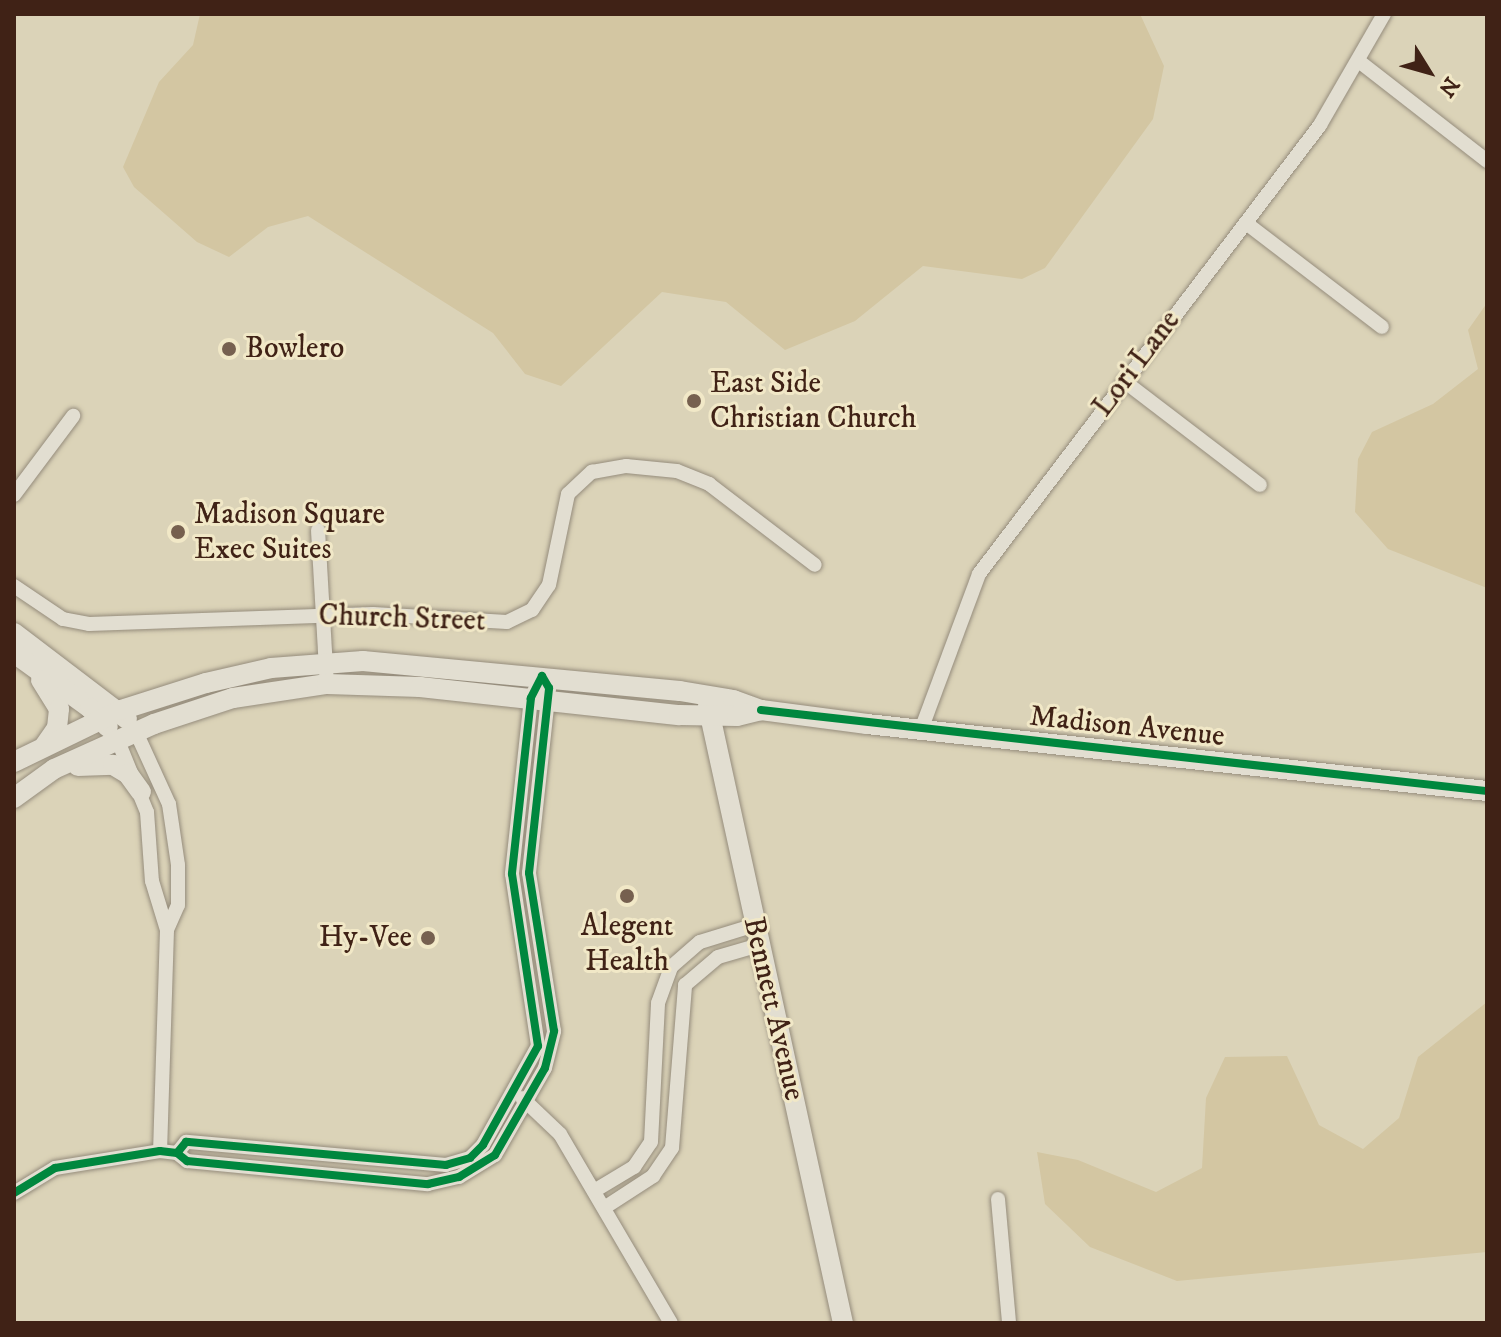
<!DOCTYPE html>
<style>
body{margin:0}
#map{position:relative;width:1501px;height:1337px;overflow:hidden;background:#dbd3b8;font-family:"IM FELL DW Pica",serif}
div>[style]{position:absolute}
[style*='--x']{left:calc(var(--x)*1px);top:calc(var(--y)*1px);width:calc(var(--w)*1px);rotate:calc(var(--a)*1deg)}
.green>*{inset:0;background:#d3c6a2}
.roads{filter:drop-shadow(0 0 2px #958c7c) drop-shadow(0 0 2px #958c7c)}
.street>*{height:14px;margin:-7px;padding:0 7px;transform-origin:7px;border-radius:7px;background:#e2ded1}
.secondary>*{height:20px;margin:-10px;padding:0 10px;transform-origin:10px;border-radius:10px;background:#e2ded1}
.cycleway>*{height:8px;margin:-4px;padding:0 4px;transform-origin:4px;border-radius:4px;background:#00873e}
.dots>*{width:22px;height:22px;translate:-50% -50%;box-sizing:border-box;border:4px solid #f1e8c7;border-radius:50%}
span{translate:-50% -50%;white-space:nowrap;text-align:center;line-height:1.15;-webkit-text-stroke:6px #f1e8c7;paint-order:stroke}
.poi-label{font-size:30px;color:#402216}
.left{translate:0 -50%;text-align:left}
.right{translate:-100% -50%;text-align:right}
.street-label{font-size:30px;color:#402216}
.frame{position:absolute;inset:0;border:16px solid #402216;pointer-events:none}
.north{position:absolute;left:1389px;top:32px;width:80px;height:80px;-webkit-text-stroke:6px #f1e8c7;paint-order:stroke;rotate:127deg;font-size:22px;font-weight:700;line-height:32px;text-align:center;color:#402216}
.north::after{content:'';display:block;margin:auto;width:28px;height:36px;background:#402216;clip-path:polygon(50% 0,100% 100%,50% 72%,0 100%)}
</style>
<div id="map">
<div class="green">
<i style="clip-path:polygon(200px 14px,1140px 14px,1164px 66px,1153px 119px,1045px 268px,1022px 279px,923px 266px,855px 321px,785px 350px,726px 302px,662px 292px,561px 386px,525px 374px,493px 333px,308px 216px,268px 227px,229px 257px,197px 242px,134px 187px,123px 167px,159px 82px,193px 45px)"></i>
<i style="clip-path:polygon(1487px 303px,1487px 588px,1388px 549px,1355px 512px,1358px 459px,1372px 432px,1433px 404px,1478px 369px,1468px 330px)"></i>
<i style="clip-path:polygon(1487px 1002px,1487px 1252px,1177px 1281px,1090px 1247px,1045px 1204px,1037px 1152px,1078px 1160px,1156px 1192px,1202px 1168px,1206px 1098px,1225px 1057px,1287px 1056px,1319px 1125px,1363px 1149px,1399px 1118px,1418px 1057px)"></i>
</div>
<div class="roads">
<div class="street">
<i style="--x:1360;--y:62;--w:161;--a:37.9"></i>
<i style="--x:1246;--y:223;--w:171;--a:37.4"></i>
<i style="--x:1124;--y:381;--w:171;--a:37.4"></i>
<i style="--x:14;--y:495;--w:99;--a:-53.2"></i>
<i style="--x:318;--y:530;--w:154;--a:86.7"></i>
<i style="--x:14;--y:586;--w:59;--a:34"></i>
<i style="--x:63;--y:619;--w:26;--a:11"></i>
<i style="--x:89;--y:624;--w:284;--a:-2"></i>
<i style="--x:373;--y:614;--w:134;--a:3.4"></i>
<i style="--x:507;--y:622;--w:28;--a:-26"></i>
<i style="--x:532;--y:610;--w:30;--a:-56"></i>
<i style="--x:549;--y:585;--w:93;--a:-78.2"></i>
<i style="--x:568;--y:494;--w:33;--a:-43"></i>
<i style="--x:592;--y:472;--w:35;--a:-10"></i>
<i style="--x:626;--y:466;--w:51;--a:5.6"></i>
<i style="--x:677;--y:471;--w:35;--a:22"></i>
<i style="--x:709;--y:484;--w:133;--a:37.4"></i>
<i style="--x:921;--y:730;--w:166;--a:-69.6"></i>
<i style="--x:979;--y:574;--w:564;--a:-52.78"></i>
<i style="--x:1320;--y:125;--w:128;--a:-60"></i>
<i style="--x:136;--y:732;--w:79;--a:65.4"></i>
<i style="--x:169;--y:804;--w:62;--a:81.6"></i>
<i style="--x:178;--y:865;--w:40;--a:90"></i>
<i style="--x:178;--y:905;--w:27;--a:114"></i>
<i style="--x:167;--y:930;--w:221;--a:91.8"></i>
<i style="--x:118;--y:741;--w:77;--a:67.8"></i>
<i style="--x:147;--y:812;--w:69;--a:85.9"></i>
<i style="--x:152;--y:881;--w:51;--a:73"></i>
<i style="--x:522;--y:1098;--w:52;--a:43.5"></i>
<i style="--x:560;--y:1134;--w:219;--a:59.6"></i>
<i style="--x:594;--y:1191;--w:47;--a:-31"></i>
<i style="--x:634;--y:1167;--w:30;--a:-56"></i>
<i style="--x:651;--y:1142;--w:139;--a:-87.1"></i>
<i style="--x:658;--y:1003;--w:38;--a:-70"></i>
<i style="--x:671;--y:967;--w:38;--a:-41"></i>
<i style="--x:700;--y:942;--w:58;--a:-17.2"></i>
<i style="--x:14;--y:1193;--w:48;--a:-31.4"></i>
<i style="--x:55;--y:1168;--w:106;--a:-9.2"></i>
<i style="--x:160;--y:1151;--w:17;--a:7"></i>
<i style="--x:177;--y:1153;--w:13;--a:39"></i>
<i style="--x:187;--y:1161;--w:242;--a:5.5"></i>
<i style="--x:428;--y:1184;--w:32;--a:-13"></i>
<i style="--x:459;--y:1177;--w:42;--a:-31.4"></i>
<i style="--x:495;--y:1155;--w:100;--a:-60.1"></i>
<i style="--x:545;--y:1068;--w:38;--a:-76"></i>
<i style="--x:554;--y:1031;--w:160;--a:-99"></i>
<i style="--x:529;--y:873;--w:186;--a:-83.8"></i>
<i style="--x:549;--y:688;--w:14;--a:-120"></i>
<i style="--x:542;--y:676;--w:25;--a:117"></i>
<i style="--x:531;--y:698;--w:177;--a:96.2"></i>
<i style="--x:512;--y:874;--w:174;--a:81.4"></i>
<i style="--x:538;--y:1046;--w:113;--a:119.1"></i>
<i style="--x:483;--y:1145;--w:18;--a:135"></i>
<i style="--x:470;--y:1158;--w:25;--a:164"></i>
<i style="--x:446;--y:1165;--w:261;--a:-174.9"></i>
<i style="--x:186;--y:1142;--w:14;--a:129"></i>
<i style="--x:998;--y:1199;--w:124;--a:84.9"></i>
<i style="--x:604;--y:1208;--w:59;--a:-33.1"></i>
<i style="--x:653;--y:1176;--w:34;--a:-56"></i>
<i style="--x:672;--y:1148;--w:164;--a:-85.4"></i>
<i style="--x:685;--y:985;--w:43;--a:-40.3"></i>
<i style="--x:718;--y:957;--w:43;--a:-16.3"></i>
</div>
<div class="secondary">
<i style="--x:14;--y:633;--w:142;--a:37.3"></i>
<i style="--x:14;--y:653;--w:94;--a:35.9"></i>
<i style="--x:90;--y:708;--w:26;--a:47"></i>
<i style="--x:41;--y:680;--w:34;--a:58"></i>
<i style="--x:59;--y:709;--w:19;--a:96"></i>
<i style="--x:57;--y:728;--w:21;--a:125"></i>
<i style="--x:708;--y:706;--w:632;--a:77.66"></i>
<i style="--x:14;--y:762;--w:119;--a:-25.9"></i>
<i style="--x:121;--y:710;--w:89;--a:-17.6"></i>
<i style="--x:206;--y:683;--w:67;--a:-13"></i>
<i style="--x:271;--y:668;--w:92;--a:-4.4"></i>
<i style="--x:363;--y:661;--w:318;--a:5.4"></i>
<i style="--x:680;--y:691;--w:54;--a:9.6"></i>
<i style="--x:733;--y:700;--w:30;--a:20"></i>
<i style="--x:761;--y:710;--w:107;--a:7.5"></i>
<i style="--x:867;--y:724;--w:624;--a:6.17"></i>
<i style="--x:78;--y:766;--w:35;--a:-2"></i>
<i style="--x:113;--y:765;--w:17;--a:31"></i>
<i style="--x:128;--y:774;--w:22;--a:54"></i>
<i style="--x:14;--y:798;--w:49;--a:-35.9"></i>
<i style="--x:54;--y:769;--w:110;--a:-24.2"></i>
<i style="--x:154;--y:724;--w:83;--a:-18.2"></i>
<i style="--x:233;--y:698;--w:95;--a:-8.5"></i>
<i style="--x:327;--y:684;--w:93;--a:1.8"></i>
<i style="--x:420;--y:687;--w:261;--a:6.2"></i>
<i style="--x:679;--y:715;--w:58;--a:1"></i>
<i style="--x:737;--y:716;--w:25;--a:-14"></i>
</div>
</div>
<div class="cycleway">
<i style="--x:761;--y:710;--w:731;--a:6.37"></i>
<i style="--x:14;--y:1193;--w:48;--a:-31.4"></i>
<i style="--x:55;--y:1168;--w:106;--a:-9.2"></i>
<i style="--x:160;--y:1151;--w:17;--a:7"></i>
<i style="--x:177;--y:1153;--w:13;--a:39"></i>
<i style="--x:187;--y:1161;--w:242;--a:5.5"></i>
<i style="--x:428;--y:1184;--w:32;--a:-13"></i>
<i style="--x:459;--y:1177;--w:42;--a:-31.4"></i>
<i style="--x:495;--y:1155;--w:100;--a:-60.1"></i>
<i style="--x:545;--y:1068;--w:38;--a:-76"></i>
<i style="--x:554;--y:1031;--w:160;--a:-99"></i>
<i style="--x:529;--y:873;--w:186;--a:-83.8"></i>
<i style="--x:549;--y:688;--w:14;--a:-120"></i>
<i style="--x:542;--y:676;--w:25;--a:117"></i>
<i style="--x:531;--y:698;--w:177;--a:96.2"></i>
<i style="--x:512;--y:874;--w:174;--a:81.4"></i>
<i style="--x:538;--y:1046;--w:113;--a:119.1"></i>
<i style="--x:483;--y:1145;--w:18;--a:135"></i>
<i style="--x:470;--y:1158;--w:25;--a:164"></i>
<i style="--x:446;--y:1165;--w:261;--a:-174.9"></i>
<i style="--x:186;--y:1142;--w:14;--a:129"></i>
</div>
<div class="dots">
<i style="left:229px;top:349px;background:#76604f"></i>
<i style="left:694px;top:401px;background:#76604f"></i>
<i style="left:178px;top:532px;background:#76604f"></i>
<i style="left:627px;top:896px;background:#76604f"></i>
<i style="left:428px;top:938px;background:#76604f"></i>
</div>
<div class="poi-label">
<span class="left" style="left:245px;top:349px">Bowlero</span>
<span class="left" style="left:710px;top:401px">East Side<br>Christian Church</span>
<span class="left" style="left:194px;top:532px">Madison Square<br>Exec Suites</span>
<span style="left:627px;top:944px">Alegent<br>Health</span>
<span class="right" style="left:412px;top:938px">Hy-Vee</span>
</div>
<div class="street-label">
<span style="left:1137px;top:364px;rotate:-53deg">Lori Lane</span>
<span style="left:402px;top:619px;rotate:2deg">Church Street</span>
<span style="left:1127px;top:727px;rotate:6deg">Madison Avenue</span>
<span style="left:773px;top:1009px;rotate:77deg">Bennett Avenue</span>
</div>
<div class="frame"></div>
<div class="north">N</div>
</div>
